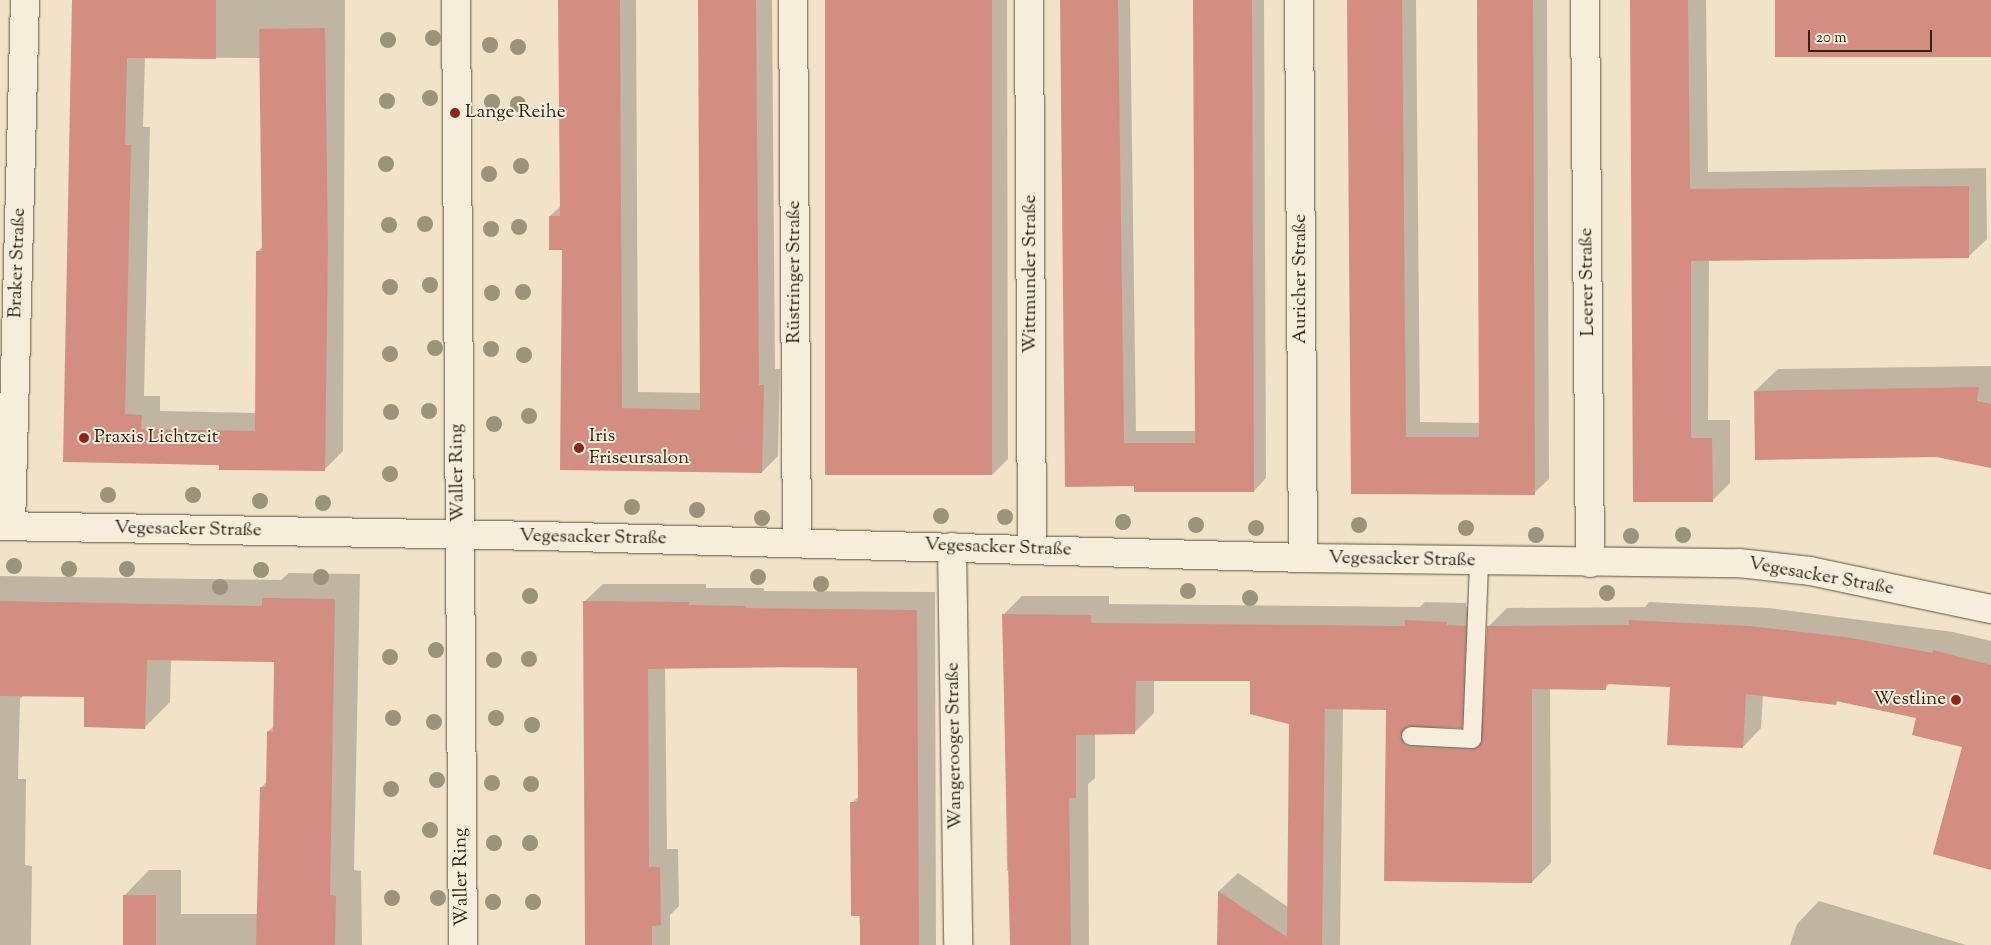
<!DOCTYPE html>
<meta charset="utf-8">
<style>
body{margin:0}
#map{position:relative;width:1991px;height:945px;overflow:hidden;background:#f1e3c8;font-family:"Sorts Mill Goudy",serif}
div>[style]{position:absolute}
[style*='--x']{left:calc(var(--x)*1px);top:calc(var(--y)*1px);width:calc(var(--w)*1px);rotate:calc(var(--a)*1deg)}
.shadow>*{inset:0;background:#0003}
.building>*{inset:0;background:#d38d81;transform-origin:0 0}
.roads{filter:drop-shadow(0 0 1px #605340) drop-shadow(0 0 1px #605340)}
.lane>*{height:18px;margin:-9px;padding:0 9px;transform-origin:9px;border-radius:9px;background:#f6eddb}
.street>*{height:28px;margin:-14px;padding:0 14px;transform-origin:14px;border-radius:14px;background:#f6eddb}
.secondary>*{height:28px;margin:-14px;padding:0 14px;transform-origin:14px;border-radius:14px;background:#f6eddb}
.trees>*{width:16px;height:16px;margin:-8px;border-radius:50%;background:#9c947a}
.dots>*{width:14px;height:14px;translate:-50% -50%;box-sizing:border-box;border:2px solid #f6eddb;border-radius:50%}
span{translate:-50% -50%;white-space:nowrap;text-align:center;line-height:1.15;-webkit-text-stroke:4px #f6eddb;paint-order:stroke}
.poi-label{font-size:19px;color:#2f2312}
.left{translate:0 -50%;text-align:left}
.right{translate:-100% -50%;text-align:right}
.street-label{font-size:19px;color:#2f2312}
.scale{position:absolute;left:1808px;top:30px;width:124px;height:22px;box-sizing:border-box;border:2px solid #2f2312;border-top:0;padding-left:6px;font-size:15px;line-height:18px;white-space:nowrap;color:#2f2312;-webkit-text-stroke:4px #f6eddb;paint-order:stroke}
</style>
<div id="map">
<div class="shadow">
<i style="clip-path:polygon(evenodd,74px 0,345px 0,343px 451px,325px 469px,64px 460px,74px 0,145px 57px,261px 58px,263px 246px,257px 252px,256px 413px,160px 411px,160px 396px,144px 396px,150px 127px,143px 127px,145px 57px)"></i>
<i style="clip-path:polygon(559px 0,636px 0,638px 392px,701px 393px,699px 0,772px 0,775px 369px,780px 369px,778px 456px,762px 472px,561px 469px,563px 249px,550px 216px,561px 206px)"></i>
<i style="clip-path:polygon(826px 0,1007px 0,1008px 459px,992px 475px)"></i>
<i style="clip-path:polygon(1062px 0,1130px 0,1136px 431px,1197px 431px,1194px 0,1264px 0,1266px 478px,1254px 491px,1135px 485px,1066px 486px)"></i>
<i style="clip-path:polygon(1348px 0,1416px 0,1420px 422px,1481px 423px,1478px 0,1547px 0,1549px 479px,1534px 493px,1352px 493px)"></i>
<i style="clip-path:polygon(1632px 0,1706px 0,1708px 172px,1986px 168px,1987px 239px,1968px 257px,1709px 260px,1708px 420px,1730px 420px,1730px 483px,1712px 501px,1634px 501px)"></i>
<i style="clip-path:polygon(1991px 366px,1991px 466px,1755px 391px,1778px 369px)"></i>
<i style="clip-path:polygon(289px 573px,360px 574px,354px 870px,361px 871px,362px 945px,124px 945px,124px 896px,149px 870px,181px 870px,181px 914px,258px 914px,261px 788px,267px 781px,268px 732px,274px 726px,275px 661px,171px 659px,170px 702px,145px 727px,86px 696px,24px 695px,20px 699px,18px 779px,26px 779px,25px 865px,32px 866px,31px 945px,0 945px,0 576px,281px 580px)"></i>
<i style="clip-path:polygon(603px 584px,706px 584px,706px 588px,764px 588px,764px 591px,935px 592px,936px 945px,861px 945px,852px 803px,860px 795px,859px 667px,665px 668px,667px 849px,678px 849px,679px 906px,670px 915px,670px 945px,587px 945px,584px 602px)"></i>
<i style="clip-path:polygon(1022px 596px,1109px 596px,1109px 604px,1420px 607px,1425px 602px,1466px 603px,1466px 607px,1484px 607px,1480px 708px,1461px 727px,1425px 728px,1483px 731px,1488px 627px,1507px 608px,1645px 607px,1649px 602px,1769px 608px,1953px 632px,1991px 641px,1991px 867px,1964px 746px,1918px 718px,1839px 700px,1836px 704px,1763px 695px,1761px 728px,1743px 747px,1671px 686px,1610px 683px,1605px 688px,1550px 688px,1551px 863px,1532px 882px,1385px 880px,1388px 709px,1343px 708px,1340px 945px,1218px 945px,1219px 891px,1238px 873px,1288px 907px,1291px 723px,1252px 680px,1154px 679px,1154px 713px,1135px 732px,1095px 733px,1095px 778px,1088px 784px,1089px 945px,1011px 945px,1012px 871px,1007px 871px,1003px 615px)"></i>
<i style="clip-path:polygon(1819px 901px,1966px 945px,1790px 945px,1797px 924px)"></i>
</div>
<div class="building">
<i style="clip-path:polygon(72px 0,216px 0,216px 59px,127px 58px,125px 145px,131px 145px,125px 414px,142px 415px,141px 429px,255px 431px,256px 251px,262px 251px,259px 29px,325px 28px,328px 246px,325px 471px,219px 470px,219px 465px,63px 462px)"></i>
<i style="clip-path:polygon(558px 0,620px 0,622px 408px,700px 410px,698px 0,756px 0,759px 385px,764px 385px,762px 473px,560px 470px,562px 250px,549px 250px,549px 216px,560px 216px)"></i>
<i style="left:825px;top:0;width:167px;height:475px"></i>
<i style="clip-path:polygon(1060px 0,1118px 0,1124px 443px,1195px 443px,1193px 0,1252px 0,1254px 492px,1134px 492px,1134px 486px,1065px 487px)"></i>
<i style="clip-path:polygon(1347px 0,1402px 0,1406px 437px,1479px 437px,1477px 0,1533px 0,1535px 495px,1351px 494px)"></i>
<i style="clip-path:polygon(1630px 0,1688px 0,1690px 189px,1969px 186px,1969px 258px,1691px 261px,1691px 438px,1712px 438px,1713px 502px,1633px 502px)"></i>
<i style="left:1775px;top:0;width:216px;height:57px"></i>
<i style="clip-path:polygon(1979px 387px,1977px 401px,1991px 404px,1991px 468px,1936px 457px,1755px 460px,1754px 391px)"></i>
<i style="clip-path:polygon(262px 598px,335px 599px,330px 895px,336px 896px,335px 945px,256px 945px,260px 787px,266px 787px,267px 731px,273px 732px,274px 662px,147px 660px,145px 729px,84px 727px,84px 697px,0 696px,0 601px,262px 606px)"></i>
<i style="clip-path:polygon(583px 601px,689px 602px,689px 605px,746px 606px,746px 608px,917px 610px,919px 945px,860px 945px,860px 916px,851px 916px,850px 802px,858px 802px,857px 668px,779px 667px,648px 669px,649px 867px,660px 867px,661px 925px,652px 926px,652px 945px,585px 945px)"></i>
<i style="clip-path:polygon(1002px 614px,1091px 615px,1091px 623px,1405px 626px,1405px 620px,1447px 622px,1447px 625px,1466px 626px,1462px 728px,1407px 726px,1400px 736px,1405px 745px,1410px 747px,1471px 750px,1481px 744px,1487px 626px,1629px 625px,1629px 620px,1749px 626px,1845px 637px,1933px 653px,1933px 650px,1991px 665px,1991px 870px,1933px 854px,1962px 747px,1912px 735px,1916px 718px,1836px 701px,1836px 705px,1746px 694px,1743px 748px,1667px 745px,1670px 687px,1606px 684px,1606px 690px,1532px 689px,1532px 883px,1384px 881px,1386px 710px,1325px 709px,1322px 945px,1217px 945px,1218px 891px,1287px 937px,1289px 724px,1250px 714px,1250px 681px,1136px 681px,1135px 734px,1076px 735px,1076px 798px,1069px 798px,1071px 945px,1010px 945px)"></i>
<i style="left:123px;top:895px;width:33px;height:50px"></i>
</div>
<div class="roads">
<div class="lane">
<i style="--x:1411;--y:736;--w:61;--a:2.8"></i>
<i style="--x:1472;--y:739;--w:177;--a:-87.7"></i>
</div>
<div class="street">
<i style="--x:793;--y:0;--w:543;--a:89.58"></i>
<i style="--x:1029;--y:0;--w:549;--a:89.69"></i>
<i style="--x:1299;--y:0;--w:558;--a:89.59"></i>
<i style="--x:1585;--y:0;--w:563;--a:89.49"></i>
<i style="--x:0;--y:526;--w:541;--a:1.06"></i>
<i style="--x:541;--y:536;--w:762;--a:1.65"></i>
<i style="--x:1303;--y:558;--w:436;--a:0.7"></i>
<i style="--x:1739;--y:563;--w:71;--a:6.4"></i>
<i style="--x:1810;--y:571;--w:185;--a:11.9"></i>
<i style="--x:11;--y:526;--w:526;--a:-88.48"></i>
<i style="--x:952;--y:547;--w:398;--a:89.1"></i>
</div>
<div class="secondary">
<i style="--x:456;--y:0;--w:945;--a:89.58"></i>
</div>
</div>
<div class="trees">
<i style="left:433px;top:38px"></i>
<i style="left:388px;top:40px"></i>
<i style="left:490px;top:45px"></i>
<i style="left:518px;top:47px"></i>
<i style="left:430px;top:98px"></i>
<i style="left:387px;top:101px"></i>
<i style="left:492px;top:102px"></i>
<i style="left:518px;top:104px"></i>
<i style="left:386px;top:164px"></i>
<i style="left:521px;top:166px"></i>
<i style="left:489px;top:174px"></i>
<i style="left:425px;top:224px"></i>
<i style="left:389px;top:225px"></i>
<i style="left:519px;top:227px"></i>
<i style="left:491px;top:229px"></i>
<i style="left:430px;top:285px"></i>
<i style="left:390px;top:287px"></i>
<i style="left:523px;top:292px"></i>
<i style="left:492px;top:293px"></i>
<i style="left:435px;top:348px"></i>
<i style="left:491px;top:349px"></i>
<i style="left:390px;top:354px"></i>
<i style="left:524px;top:355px"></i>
<i style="left:429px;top:411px"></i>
<i style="left:391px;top:412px"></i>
<i style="left:529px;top:416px"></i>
<i style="left:494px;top:424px"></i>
<i style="left:390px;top:474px"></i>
<i style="left:108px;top:495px"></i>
<i style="left:193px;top:495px"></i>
<i style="left:260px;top:501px"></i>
<i style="left:323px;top:503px"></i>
<i style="left:632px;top:507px"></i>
<i style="left:697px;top:510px"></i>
<i style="left:941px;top:516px"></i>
<i style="left:1005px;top:517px"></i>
<i style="left:762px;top:518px"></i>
<i style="left:1123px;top:522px"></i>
<i style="left:1196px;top:525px"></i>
<i style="left:1359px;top:525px"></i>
<i style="left:1256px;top:528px"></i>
<i style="left:1466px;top:528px"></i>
<i style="left:1536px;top:535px"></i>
<i style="left:1683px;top:535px"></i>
<i style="left:1631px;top:536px"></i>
<i style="left:14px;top:566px"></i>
<i style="left:69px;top:569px"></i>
<i style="left:127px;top:569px"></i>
<i style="left:261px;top:570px"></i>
<i style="left:321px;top:577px"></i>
<i style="left:758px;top:577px"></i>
<i style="left:821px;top:584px"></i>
<i style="left:220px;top:587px"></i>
<i style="left:1188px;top:591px"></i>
<i style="left:1607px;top:593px"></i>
<i style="left:530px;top:596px"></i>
<i style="left:1250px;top:598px"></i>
<i style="left:436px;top:650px"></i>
<i style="left:390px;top:657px"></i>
<i style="left:529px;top:659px"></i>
<i style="left:494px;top:660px"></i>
<i style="left:393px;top:718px"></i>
<i style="left:496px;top:718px"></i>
<i style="left:434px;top:722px"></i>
<i style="left:532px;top:725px"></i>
<i style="left:437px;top:780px"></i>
<i style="left:492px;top:783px"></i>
<i style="left:531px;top:784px"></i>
<i style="left:391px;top:789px"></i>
<i style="left:430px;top:830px"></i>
<i style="left:494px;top:843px"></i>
<i style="left:530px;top:843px"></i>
<i style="left:392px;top:898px"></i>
<i style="left:438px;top:898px"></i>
<i style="left:493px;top:902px"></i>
<i style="left:533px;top:902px"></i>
</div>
<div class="dots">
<i style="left:455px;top:113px;background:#8f2418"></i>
<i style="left:84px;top:438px;background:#8f2418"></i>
<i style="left:579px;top:448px;background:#8f2418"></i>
<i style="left:1956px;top:700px;background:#8f2418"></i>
</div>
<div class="poi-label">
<span class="left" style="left:465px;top:113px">Lange Reihe</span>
<span class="left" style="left:589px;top:448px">Iris<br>Friseursalon</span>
<span class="left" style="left:94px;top:438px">Praxis Lichtzeit</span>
<span class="right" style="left:1946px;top:700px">Westline</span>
</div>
<div class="street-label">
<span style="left:18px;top:263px;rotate:-88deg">Braker Straße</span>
<span style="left:795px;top:272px;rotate:-90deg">Rüstringer Straße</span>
<span style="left:1031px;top:274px;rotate:-90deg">Wittmunder Straße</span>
<span style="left:1301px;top:279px;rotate:-90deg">Auricher Straße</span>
<span style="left:1588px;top:282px;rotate:-91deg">Leerer Straße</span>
<span style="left:458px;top:473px;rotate:-91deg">Waller Ring</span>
<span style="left:188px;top:530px;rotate:1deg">Vegesacker Straße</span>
<span style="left:593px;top:538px;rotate:1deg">Vegesacker Straße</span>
<span style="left:998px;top:548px;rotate:2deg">Vegesacker Straße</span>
<span style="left:1402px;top:560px;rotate:1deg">Vegesacker Straße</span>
<span style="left:1821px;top:577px;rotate:10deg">Vegesacker Straße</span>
<span style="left:955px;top:746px;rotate:-91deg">Wangerooger Straße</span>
<span style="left:462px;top:877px;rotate:-91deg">Waller Ring</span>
</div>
<div class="scale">20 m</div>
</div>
